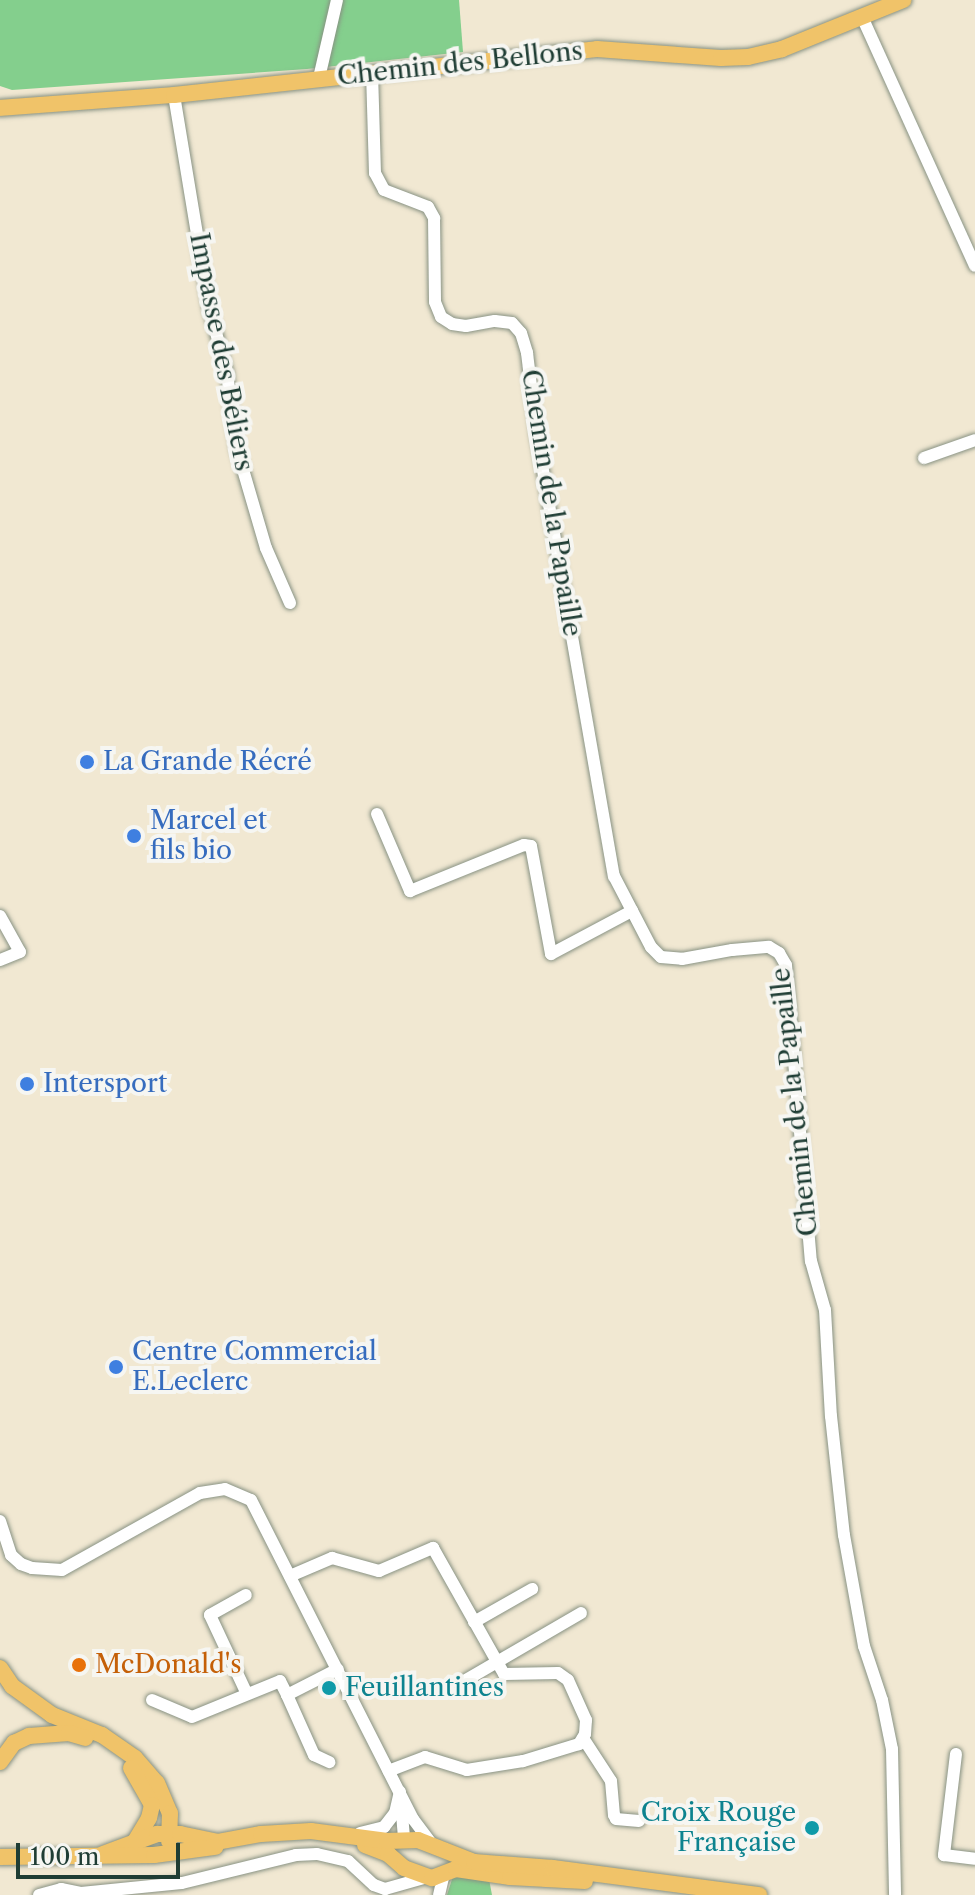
<!DOCTYPE html>
<meta charset="utf-8">
<style>
body{margin:0}
#map{position:relative;width:975px;height:1895px;overflow:hidden;background:#f1e8d2;font-family:"Libre Caslon Text",serif}
div>[style]{position:absolute}
[style*='--x']{left:calc(var(--x)*1px);top:calc(var(--y)*1px);width:calc(var(--w)*1px);rotate:calc(var(--a)*1deg)}
.green>*{inset:0;background:#84cf8d}
.roads{filter:drop-shadow(0 0 2px #889283) drop-shadow(0 0 2px #889283)}
.minor>*{height:12px;margin:-6px;padding:0 6px;transform-origin:6px;border-radius:6px;background:#fff}
.major>*{height:16px;margin:-8px;padding:0 8px;transform-origin:8px;border-radius:8px;background:#f0c369}
.dots>*{width:22px;height:22px;translate:-50% -50%;box-sizing:border-box;border:4px solid #f6f6f2;border-radius:50%}
span{translate:-50% -50%;white-space:nowrap;text-align:center;line-height:1.15;-webkit-text-stroke:8px #f6f6f2;paint-order:stroke}
.street-label{font-size:26px;color:#1f3d34}
.shop-label{font-size:26px;color:#366cbe}
.left{translate:0 -50%;text-align:left}
.food-label{font-size:26px;color:#c56008}
.culture-label{font-size:26px;color:#0d838f}
.right{translate:-100% -50%;text-align:right}
.scale{position:absolute;left:16px;top:1843px;width:164px;height:36px;box-sizing:border-box;border:4px solid #1f3d34;border-top:0;padding-left:10px;font-size:24px;line-height:28px;white-space:nowrap;color:#1f3d34;-webkit-text-stroke:6px #f6f6f2;paint-order:stroke}
</style>
<div id="map">
<div class="green">
<i style="clip-path:polygon(0 0,459px 0,463px 52px,307px 69px,12px 90px,0 86px)"></i>
<i style="clip-path:polygon(453px 1876px,489px 1879px,492px 1895px,447px 1895px)"></i>
</div>
<div class="roads">
<div class="minor">
<i style="--x:863;--y:19;--w:271;--a:65.6"></i>
<i style="--x:372;--y:72;--w:101;--a:88.3"></i>
<i style="--x:375;--y:173;--w:19;--a:62"></i>
<i style="--x:384;--y:190;--w:47;--a:21.1"></i>
<i style="--x:428;--y:207;--w:13;--a:61"></i>
<i style="--x:434;--y:218;--w:84;--a:89.3"></i>
<i style="--x:435;--y:302;--w:16;--a:68"></i>
<i style="--x:441;--y:317;--w:13;--a:32"></i>
<i style="--x:452;--y:324;--w:14;--a:8"></i>
<i style="--x:466;--y:326;--w:29;--a:-10"></i>
<i style="--x:495;--y:321;--w:17;--a:7"></i>
<i style="--x:512;--y:323;--w:13;--a:48"></i>
<i style="--x:521;--y:333;--w:21;--a:73"></i>
<i style="--x:527;--y:353;--w:84;--a:83.1"></i>
<i style="--x:537;--y:436;--w:447;--a:80.1"></i>
<i style="--x:614;--y:876;--w:80;--a:62.5"></i>
<i style="--x:651;--y:947;--w:14;--a:45"></i>
<i style="--x:661;--y:957;--w:21;--a:5"></i>
<i style="--x:682;--y:959;--w:51;--a:-10.2"></i>
<i style="--x:732;--y:950;--w:37;--a:-5"></i>
<i style="--x:769;--y:947;--w:12;--a:31"></i>
<i style="--x:779;--y:953;--w:14;--a:60"></i>
<i style="--x:786;--y:965;--w:297;--a:85.2"></i>
<i style="--x:811;--y:1261;--w:51;--a:74.1"></i>
<i style="--x:825;--y:1310;--w:106;--a:86.8"></i>
<i style="--x:831;--y:1416;--w:120;--a:83.8"></i>
<i style="--x:844;--y:1535;--w:113;--a:79.8"></i>
<i style="--x:864;--y:1646;--w:57;--a:71.6"></i>
<i style="--x:882;--y:1700;--w:50;--a:78.5"></i>
<i style="--x:892;--y:1749;--w:146;--a:88.8"></i>
<i style="--x:319;--y:78;--w:80;--a:-77"></i>
<i style="--x:174;--y:95;--w:215;--a:80.6"></i>
<i style="--x:209;--y:307;--w:68;--a:74.7"></i>
<i style="--x:227;--y:373;--w:77;--a:82.5"></i>
<i style="--x:237;--y:449;--w:103;--a:73.7"></i>
<i style="--x:266;--y:548;--w:60;--a:66.4"></i>
<i style="--x:924;--y:458;--w:54;--a:-19.4"></i>
<i style="--x:377;--y:814;--w:84;--a:66.8"></i>
<i style="--x:410;--y:891;--w:123;--a:-22"></i>
<i style="--x:524;--y:845;--w:7;--a:8"></i>
<i style="--x:531;--y:846;--w:110;--a:79.5"></i>
<i style="--x:551;--y:954;--w:92;--a:-28"></i>
<i style="--x:0;--y:916;--w:41;--a:60.9"></i>
<i style="--x:20;--y:952;--w:22;--a:158"></i>
<i style="--x:0;--y:1521;--w:36;--a:72"></i>
<i style="--x:11;--y:1555;--w:13;--a:42"></i>
<i style="--x:21;--y:1564;--w:12;--a:20"></i>
<i style="--x:32;--y:1568;--w:30;--a:4"></i>
<i style="--x:62;--y:1570;--w:158;--a:-29.2"></i>
<i style="--x:200;--y:1493;--w:25;--a:-9"></i>
<i style="--x:225;--y:1489;--w:28;--a:23"></i>
<i style="--x:251;--y:1500;--w:358;--a:63.1"></i>
<i style="--x:413;--y:1819;--w:31;--a:53"></i>
<i style="--x:290;--y:1576;--w:46;--a:-23.2"></i>
<i style="--x:332;--y:1558;--w:49;--a:15.5"></i>
<i style="--x:379;--y:1571;--w:59;--a:-23.1"></i>
<i style="--x:433;--y:1548;--w:145;--a:60.6"></i>
<i style="--x:504;--y:1674;--w:54;--a:-1.1"></i>
<i style="--x:558;--y:1673;--w:12;--a:35"></i>
<i style="--x:568;--y:1680;--w:44;--a:65.8"></i>
<i style="--x:586;--y:1720;--w:14;--a:94"></i>
<i style="--x:585;--y:1734;--w:12;--a:121"></i>
<i style="--x:579;--y:1744;--w:59;--a:163.1"></i>
<i style="--x:523;--y:1761;--w:57;--a:170.9"></i>
<i style="--x:467;--y:1770;--w:44;--a:-162.8"></i>
<i style="--x:425;--y:1757;--w:39;--a:159"></i>
<i style="--x:474;--y:1622;--w:67;--a:-29.6"></i>
<i style="--x:466;--y:1680;--w:133;--a:-30.2"></i>
<i style="--x:246;--y:1692;--w:85;--a:-115.1"></i>
<i style="--x:210;--y:1615;--w:41;--a:-29.1"></i>
<i style="--x:287;--y:1695;--w:66;--a:65.8"></i>
<i style="--x:314;--y:1755;--w:17;--a:25"></i>
<i style="--x:152;--y:1700;--w:43;--a:23"></i>
<i style="--x:192;--y:1717;--w:95;--a:-22.2"></i>
<i style="--x:280;--y:1681;--w:16;--a:63"></i>
<i style="--x:287;--y:1695;--w:57;--a:-27"></i>
<i style="--x:583;--y:1738;--w:51;--a:56.9"></i>
<i style="--x:611;--y:1781;--w:34;--a:85"></i>
<i style="--x:614;--y:1815;--w:4;--a:63"></i>
<i style="--x:616;--y:1819;--w:23;--a:5"></i>
<i style="--x:956;--y:1754;--w:102;--a:96.8"></i>
<i style="--x:944;--y:1855;--w:31;--a:7"></i>
<i style="--x:401;--y:1803;--w:36;--a:85"></i>
<i style="--x:360;--y:1833;--w:25;--a:-14"></i>
<i style="--x:384;--y:1827;--w:18;--a:-52"></i>
<i style="--x:395;--y:1813;--w:22;--a:-77"></i>
<i style="--x:39;--y:1895;--w:23;--a:-15"></i>
<i style="--x:61;--y:1889;--w:20;--a:11"></i>
<i style="--x:81;--y:1893;--w:101;--a:-5.7"></i>
<i style="--x:182;--y:1883;--w:117;--a:-13.8"></i>
<i style="--x:296;--y:1855;--w:21;--a:-3"></i>
<i style="--x:317;--y:1854;--w:32;--a:13"></i>
<i style="--x:348;--y:1861;--w:35;--a:43"></i>
<i style="--x:374;--y:1885;--w:12;--a:20"></i>
<i style="--x:385;--y:1889;--w:44;--a:-15.9"></i>
<i style="--x:439;--y:1895;--w:22;--a:-77"></i>
</div>
<div class="major">
<i style="--x:0;--y:108;--w:174;--a:-4.3"></i>
<i style="--x:174;--y:95;--w:425;--a:-6.2"></i>
<i style="--x:597;--y:49;--w:124;--a:4.2"></i>
<i style="--x:721;--y:58;--w:27;--a:-2"></i>
<i style="--x:748;--y:57;--w:35;--a:-13"></i>
<i style="--x:782;--y:49;--w:131;--a:-22"></i>
<i style="--x:0;--y:1668;--w:22;--a:56"></i>
<i style="--x:12;--y:1686;--w:49;--a:35.9"></i>
<i style="--x:52;--y:1715;--w:54;--a:21.8"></i>
<i style="--x:102;--y:1735;--w:40;--a:34.9"></i>
<i style="--x:135;--y:1758;--w:33;--a:49"></i>
<i style="--x:157;--y:1783;--w:33;--a:67"></i>
<i style="--x:170;--y:1813;--w:28;--a:92"></i>
<i style="--x:0;--y:1762;--w:24;--a:-54"></i>
<i style="--x:14;--y:1743;--w:17;--a:-25"></i>
<i style="--x:29;--y:1736;--w:40;--a:-4.3"></i>
<i style="--x:69;--y:1733;--w:17;--a:17"></i>
<i style="--x:131;--y:1768;--w:43;--a:60.4"></i>
<i style="--x:152;--y:1805;--w:13;--a:103"></i>
<i style="--x:149;--y:1818;--w:26;--a:121"></i>
<i style="--x:365;--y:1845;--w:25;--a:21"></i>
<i style="--x:388;--y:1854;--w:21;--a:41"></i>
<i style="--x:404;--y:1868;--w:30;--a:20"></i>
<i style="--x:432;--y:1878;--w:26;--a:-21"></i>
<i style="--x:456;--y:1869;--w:55;--a:8.4"></i>
<i style="--x:510;--y:1877;--w:75;--a:3.1"></i>
<i style="--x:103;--y:1854;--w:58;--a:-20.3"></i>
<i style="--x:157;--y:1834;--w:23;--a:0"></i>
<i style="--x:180;--y:1834;--w:38;--a:12"></i>
<i style="--x:217;--y:1842;--w:45;--a:-10.3"></i>
<i style="--x:261;--y:1834;--w:50;--a:-3.4"></i>
<i style="--x:311;--y:1831;--w:77;--a:7.5"></i>
<i style="--x:387;--y:1841;--w:31;--a:-2"></i>
<i style="--x:418;--y:1840;--w:60;--a:21.4"></i>
<i style="--x:474;--y:1862;--w:79;--a:4.3"></i>
<i style="--x:553;--y:1868;--w:208;--a:7.5"></i>
<i style="--x:0;--y:1857;--w:154;--a:-0.7"></i>
<i style="--x:154;--y:1855;--w:62;--a:-7.5"></i>
</div>
</div>
<div class="dots">
<i style="left:87px;top:762px;background:#3f7fe0"></i>
<i style="left:134px;top:836px;background:#3f7fe0"></i>
<i style="left:27px;top:1084px;background:#3f7fe0"></i>
<i style="left:116px;top:1367px;background:#3f7fe0"></i>
<i style="left:79px;top:1665px;background:#e8710a"></i>
<i style="left:329px;top:1688px;background:#0f9aa8"></i>
<i style="left:812px;top:1828px;background:#0f9aa8"></i>
</div>
<div class="street-label">
<span style="left:460px;top:64px;rotate:-6deg">Chemin des Bellons</span>
<span style="left:221px;top:352px;rotate:79deg">Impasse des Béliers</span>
<span style="left:551px;top:503px;rotate:81deg">Chemin de la Papaille</span>
<span style="left:795px;top:1102px;rotate:-96deg">Chemin de la Papaille</span>
</div>
<div class="shop-label">
<span class="left" style="left:103px;top:762px">La Grande Récré</span>
<span class="left" style="left:150px;top:836px">Marcel et<br>fils bio</span>
<span class="left" style="left:43px;top:1084px">Intersport</span>
<span class="left" style="left:132px;top:1367px">Centre Commercial<br>E.Leclerc</span>
</div>
<div class="food-label">
<span class="left" style="left:95px;top:1665px">McDonald's</span>
</div>
<div class="culture-label">
<span class="left" style="left:345px;top:1688px">Feuillantines</span>
<span class="right" style="left:796px;top:1828px">Croix Rouge<br>Française</span>
</div>
<div class="scale">100 m</div>
</div>
